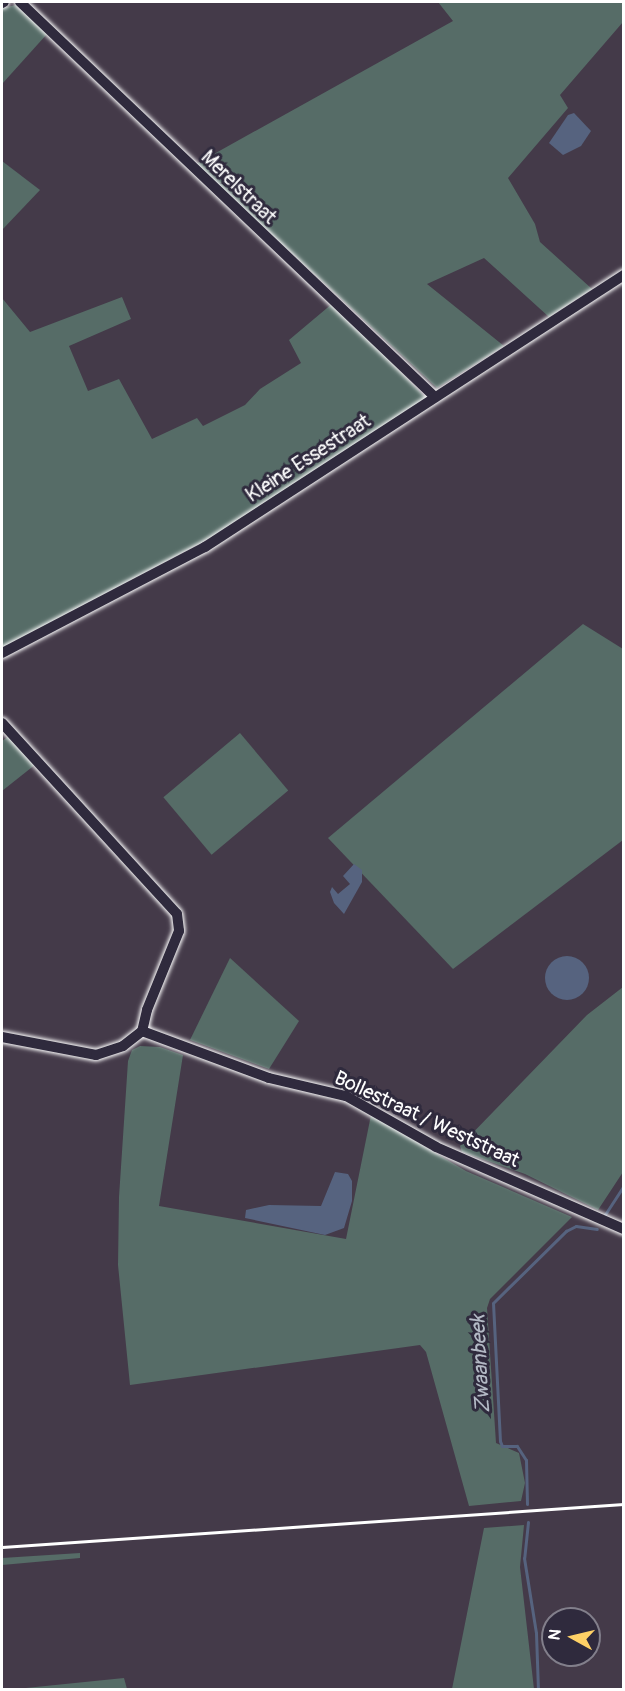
<!DOCTYPE html>
<style>
body{margin:0}
#map{position:relative;width:625px;height:1691px;overflow:hidden;background:#443a49;font-family:Pangolin,sans-serif}
div>[style]{position:absolute}
[style*='--x']{left:calc(var(--x)*1px);top:calc(var(--y)*1px);width:calc(var(--w)*1px);rotate:calc(var(--a)*1deg)}
.green>*{inset:0;background:#566c67;transform-origin:0 0}
.water>*{inset:0;background:#56637f}
.round{border-radius:50%}
.stream>*{height:3px;margin:-1.5px;padding:0 1.5px;transform-origin:1.5px;border-radius:1.5px;background:#56637f}
.roads{filter:drop-shadow(0 0 2px #fff) drop-shadow(0 0 2px #fff)}
.minor>*{height:10px;margin:-5px;padding:0 5px;transform-origin:5px;border-radius:5px;background:#2f2a3d}
.rail>*{height:3px;margin:-1.5px;padding:0 1.5px;transform-origin:1.5px;border-radius:1.5px;background:#fff}
span{translate:-50% -50%;white-space:nowrap;text-align:center;line-height:1.15;-webkit-text-stroke:6px #2f2a3d;paint-order:stroke}
.street-label{font-size:20px;color:#fff}
.water-label{font-size:21px;color:#b3b9c5;font-style:italic}
.frame{position:absolute;inset:0;border:3px solid #fff;pointer-events:none}
.north{position:absolute;left:541px;top:1607px;width:60px;height:60px;box-sizing:border-box;background:#2f2a3d;border:2px solid #827f8b;border-radius:50%;rotate:278deg;font-size:16px;font-weight:700;line-height:24px;text-align:center;color:#fff}
.north::after{content:'';display:block;margin:auto;width:21px;height:27px;background:#ffd166;clip-path:polygon(50% 0,100% 100%,50% 72%,0 100%)}
</style>
<div id="map">
<div class="green">
<i style="clip-path:polygon(438px 2px,623px 2px,623px 22px,560px 95px,568px 108px,508px 178px,535px 224px,540px 242px,592px 289px,549px 317px,484px 258px,427px 284px,504px 346px,437px 388px,196px 164px,453px 21px)"></i>
<i style="clip-path:polygon(16px 5px,47px 34px,2px 84px,2px 8px)"></i>
<i style="clip-path:polygon(2px 161px,40px 190px,2px 230px)"></i>
<i style="clip-path:polygon(122px 297px,131px 319px,69px 346px,88px 391px,119px 379px,152px 439px,197px 418px,203px 426px,245px 405px,260px 389px,301px 363px,289px 340px,333px 303px,426px 398px,210px 538px,2px 648px,2px 298px,30px 332px)"></i>
<i style="clip-path:polygon(583px 624px,623px 649px,623px 840px,453px 969px,328px 838px)"></i>
<i style="left:240px;top:733px;width:75px;height:100px;rotate:50deg"></i>
<i style="clip-path:polygon(9px 736px,36px 764px,2px 791px,2px 741px)"></i>
<i style="clip-path:polygon(230px 958px,299px 1021px,269px 1069px,190px 1040px)"></i>
<i style="clip-path:polygon(623px 987px,623px 1172px,598px 1210px,525px 1174px,462px 1152px,460px 1146px,587px 1015px)"></i>
<i style="clip-path:polygon(140px 1046px,160px 1047px,183px 1055px,159px 1206px,346px 1239px,371px 1115px,466px 1171px,572px 1217px,490px 1299px,487px 1308px,496px 1443px,519px 1453px,525px 1483px,521px 1501px,469px 1506px,426px 1352px,420px 1345px,130px 1385px,118px 1265px,119px 1197px,128px 1061px,132px 1050px)"></i>
<i style="clip-path:polygon(524px 1525px,520px 1567px,534px 1689px,452px 1689px,484px 1528px)"></i>
<i style="clip-path:polygon(80px 1553px,80px 1558px,2px 1565px,2px 1558px)"></i>
<i style="clip-path:polygon(124px 1678px,127px 1689px,16px 1689px)"></i>
</div>
<div class="water">
<i style="clip-path:polygon(574px 113px,591px 131px,581px 146px,563px 155px,549px 143px,568px 115px)"></i>
<i style="clip-path:polygon(354px 864px,362px 870px,362px 882px,344px 914px,334px 903px,330px 892px,332px 887px,338px 894px,350px 884px,343px 876px)"></i>
<i class="round" style="left:545px;top:956px;width:44px;height:44px"></i>
<i style="clip-path:polygon(335px 1172px,348px 1174px,352px 1181px,352px 1201px,344px 1228px,325px 1235px,245px 1218px,246px 1210px,269px 1205px,321px 1206px)"></i>
</div>
<div class="stream">
<i style="--x:604;--y:1216;--w:37;--a:-57"></i>
<i style="--x:527;--y:1504;--w:44;--a:-91.3"></i>
<i style="--x:526;--y:1460;--w:17;--a:-123"></i>
<i style="--x:517;--y:1446;--w:15;--a:180"></i>
<i style="--x:502;--y:1446;--w:5;--a:-112"></i>
<i style="--x:500;--y:1441;--w:138;--a:-92.9"></i>
<i style="--x:493;--y:1303;--w:103;--a:-44.6"></i>
<i style="--x:566;--y:1231;--w:11;--a:-27"></i>
<i style="--x:576;--y:1226;--w:21;--a:8"></i>
<i style="--x:528;--y:1522;--w:36;--a:96"></i>
<i style="--x:524;--y:1558;--w:76;--a:80.9"></i>
<i style="--x:536;--y:1633;--w:57;--a:88"></i>
</div>
<div class="roads">
<div class="minor">
<i style="--x:20;--y:2;--w:573;--a:43.59"></i>
<i style="--x:2;--y:3;--w:2;--a:-27"></i>
<i style="--x:2;--y:653;--w:229;--a:-27.6"></i>
<i style="--x:205;--y:547;--w:500;--a:-33"></i>
<i style="--x:2;--y:723;--w:259;--a:47.5"></i>
<i style="--x:177;--y:914;--w:17;--a:83"></i>
<i style="--x:179;--y:931;--w:85;--a:112.1"></i>
<i style="--x:147;--y:1010;--w:22;--a:103"></i>
<i style="--x:142;--y:1031;--w:135;--a:20.3"></i>
<i style="--x:269;--y:1078;--w:79;--a:13.2"></i>
<i style="--x:346;--y:1096;--w:103;--a:29.5"></i>
<i style="--x:436;--y:1147;--w:205;--a:23.6"></i>
<i style="--x:2;--y:1037;--w:96;--a:10.8"></i>
<i style="--x:96;--y:1055;--w:28;--a:-18"></i>
<i style="--x:123;--y:1046;--w:24;--a:-38"></i>
</div>
</div>
<div class="rail">
<i style="--x:2;--y:1547;--w:623;--a:-3.95"></i>
</div>
<div class="street-label">
<span style="left:239px;top:187px;rotate:44deg">Merelstraat</span>
<span style="left:308px;top:458px;rotate:-33deg">Kleine Essestraat</span>
<span style="left:427px;top:1119px;rotate:25deg">Bollestraat / Weststraat</span>
</div>
<div class="water-label">
<span style="left:481px;top:1364px;rotate:-93deg">Zwaanbeek</span>
</div>
<div class="frame"></div>
<div class="north">N</div>
</div>
